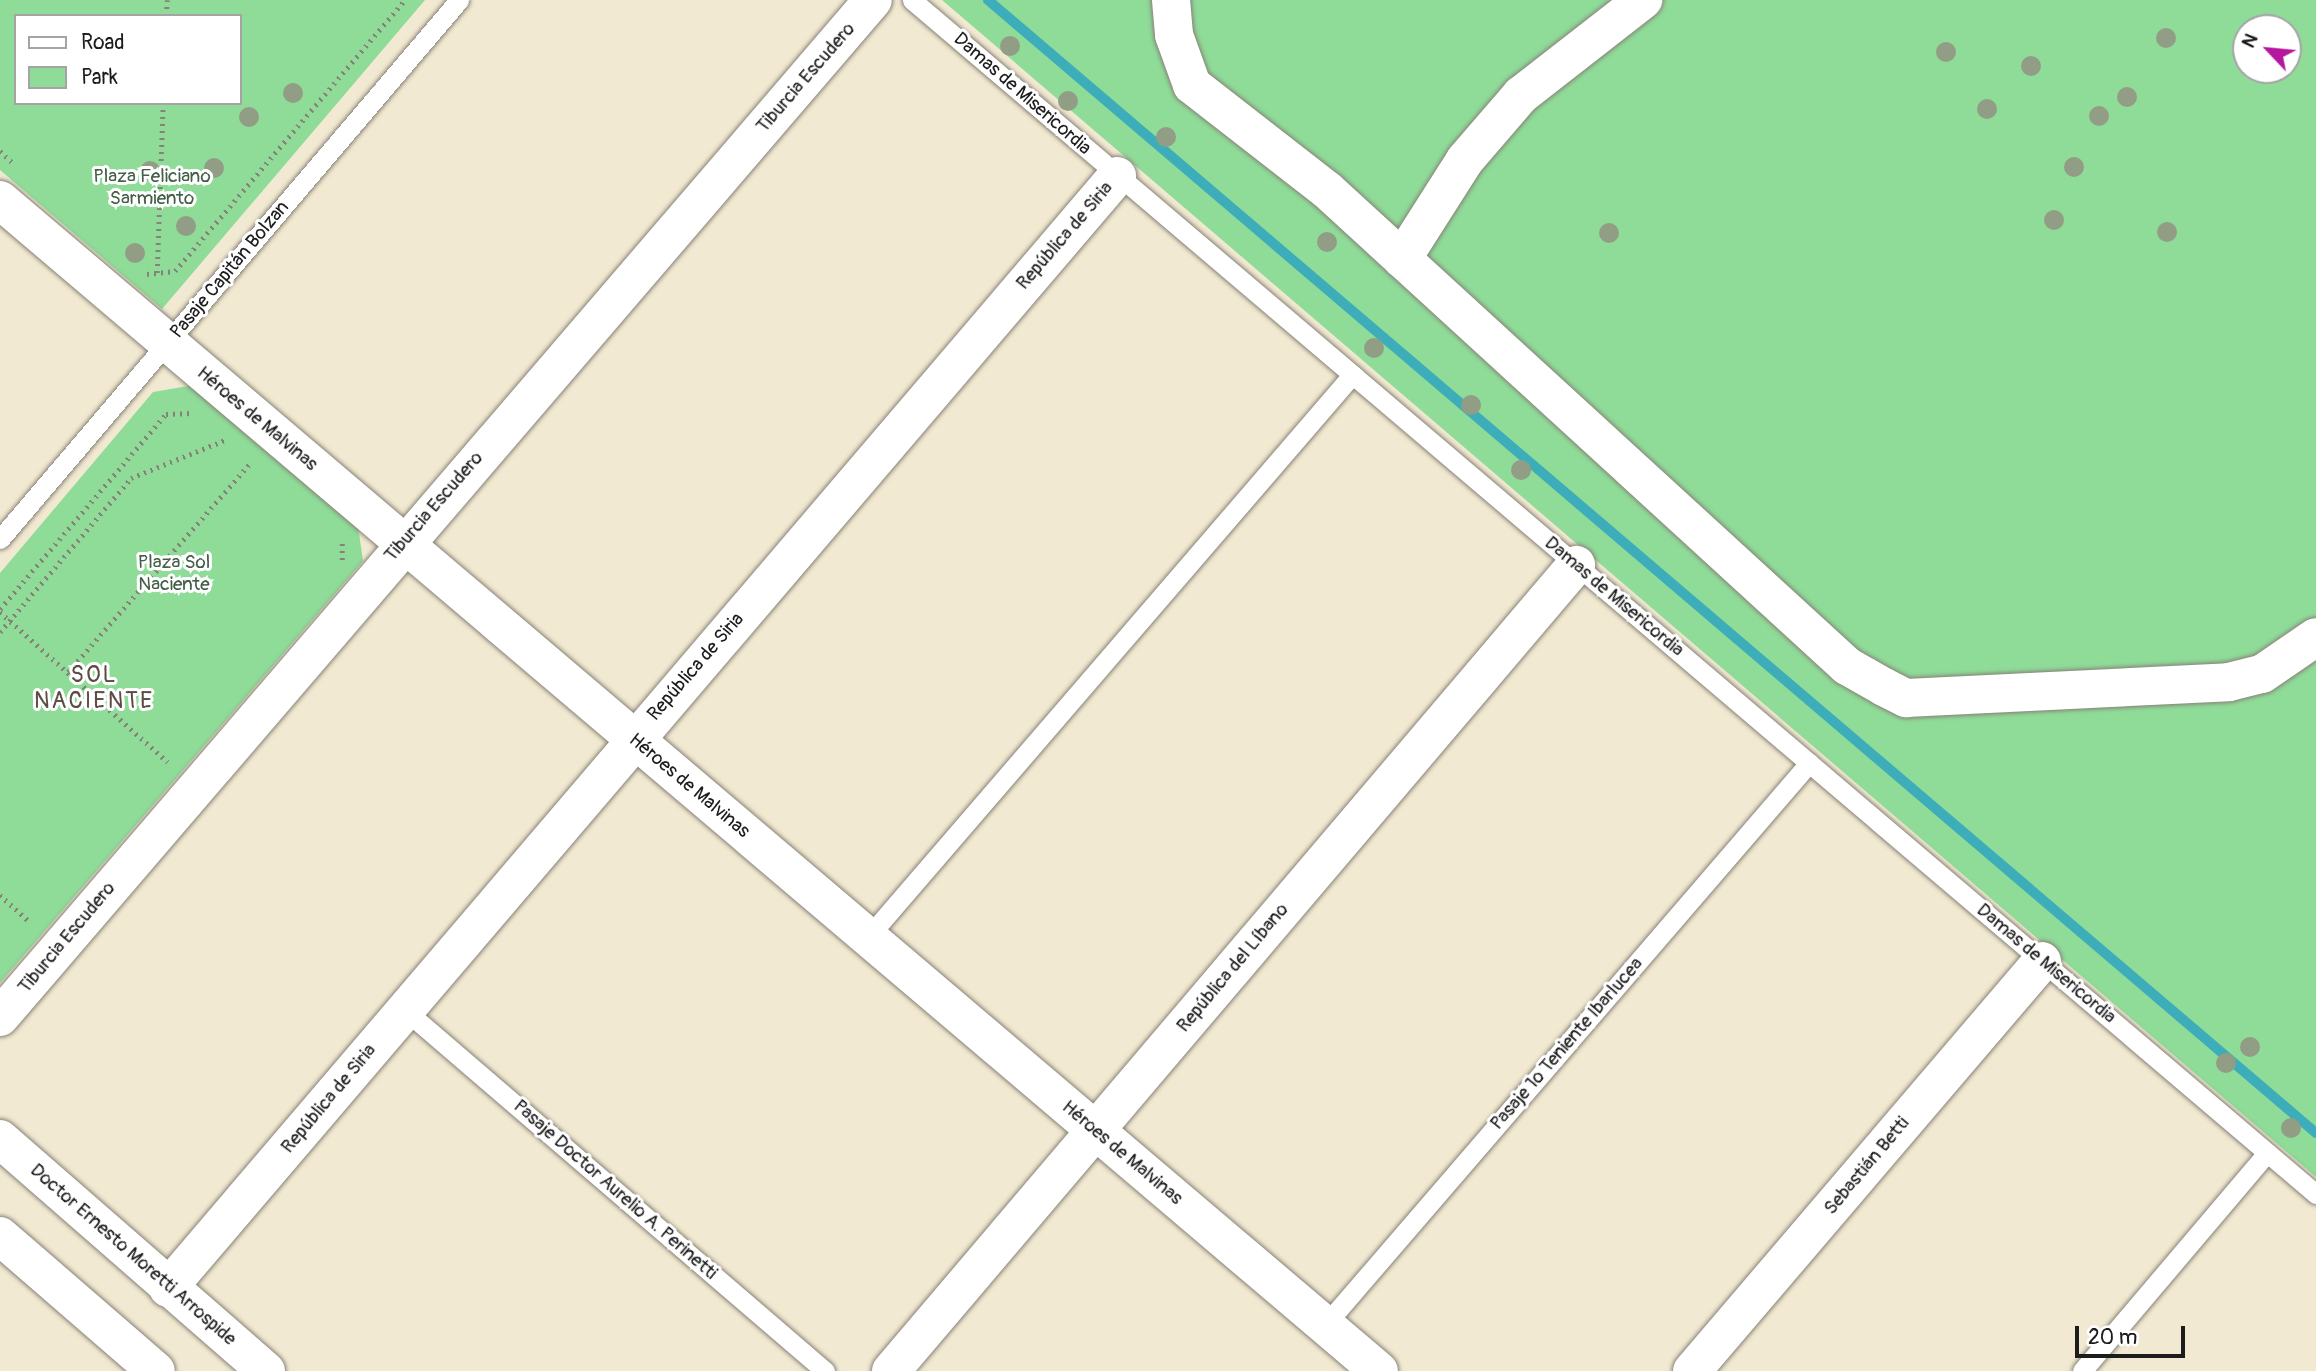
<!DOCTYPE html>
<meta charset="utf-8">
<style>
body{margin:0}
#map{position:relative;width:2316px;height:1371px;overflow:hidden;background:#f2e9d2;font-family:Pangolin,sans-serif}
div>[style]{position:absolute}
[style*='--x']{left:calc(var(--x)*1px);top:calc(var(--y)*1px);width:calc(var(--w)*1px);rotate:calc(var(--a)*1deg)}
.green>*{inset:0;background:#8fdc99}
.stream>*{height:10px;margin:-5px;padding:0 5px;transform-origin:5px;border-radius:5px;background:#3dadb9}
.path>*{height:4.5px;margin-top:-2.25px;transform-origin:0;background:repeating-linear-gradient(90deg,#878277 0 2px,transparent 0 7px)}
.roads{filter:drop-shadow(0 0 2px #878277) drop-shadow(0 0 2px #878277)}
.service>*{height:19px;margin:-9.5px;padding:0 9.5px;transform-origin:9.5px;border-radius:9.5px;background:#fff}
.minor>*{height:38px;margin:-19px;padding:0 19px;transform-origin:19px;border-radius:19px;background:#fff}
.trees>*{width:20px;height:20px;margin:-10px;border-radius:50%;background:#929d86}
span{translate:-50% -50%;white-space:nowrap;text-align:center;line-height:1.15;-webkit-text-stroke:6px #fff;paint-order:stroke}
.street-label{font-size:19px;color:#1c1c1c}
.park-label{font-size:19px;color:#445f48}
.quarter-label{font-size:23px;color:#5c4c41;letter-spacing:2px}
.legend{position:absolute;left:14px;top:14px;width:228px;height:91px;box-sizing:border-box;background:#fff;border:2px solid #a4a4a4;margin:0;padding:9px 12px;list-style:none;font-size:21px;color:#1c1c1c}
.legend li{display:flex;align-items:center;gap:14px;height:35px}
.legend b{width:35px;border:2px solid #a4a4a4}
.north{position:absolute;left:2232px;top:14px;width:70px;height:70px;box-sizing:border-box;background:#fff;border:2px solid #a4a4a4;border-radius:50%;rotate:296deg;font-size:19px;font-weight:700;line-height:28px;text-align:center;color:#1c1c1c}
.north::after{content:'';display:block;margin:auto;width:24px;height:32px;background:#b5179e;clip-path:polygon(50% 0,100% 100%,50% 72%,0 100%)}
.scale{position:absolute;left:2075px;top:1326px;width:110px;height:32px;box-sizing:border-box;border:4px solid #1c1c1c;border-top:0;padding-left:9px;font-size:21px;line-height:24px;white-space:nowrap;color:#1c1c1c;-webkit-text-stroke:5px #fff;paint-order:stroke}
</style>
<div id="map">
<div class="green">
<i style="clip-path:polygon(evenodd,0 0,425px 0,162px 309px,0 170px,0 0,16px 16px,240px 16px,240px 103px,16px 103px,16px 16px)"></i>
<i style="clip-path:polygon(evenodd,942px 0,2316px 0,2316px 1177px,942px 0,2246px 28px,2288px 28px,2288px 70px,2246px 70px,2246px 28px)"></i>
<i style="clip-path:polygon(194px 385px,358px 526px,363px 561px,0 983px,0 573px,153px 392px)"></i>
</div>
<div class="stream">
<i style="--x:988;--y:0;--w:1746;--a:40.47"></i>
</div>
<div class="path">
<i style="--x:166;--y:16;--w:16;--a:-86"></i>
<i style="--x:0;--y:151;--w:18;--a:43"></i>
<i style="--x:157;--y:273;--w:170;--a:-88"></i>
<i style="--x:147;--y:274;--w:28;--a:-6"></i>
<i style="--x:175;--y:271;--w:355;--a:-49.7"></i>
<i style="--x:342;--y:560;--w:19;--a:-90"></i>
<i style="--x:0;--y:609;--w:256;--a:-49.6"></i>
<i style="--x:166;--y:414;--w:27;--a:-2"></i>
<i style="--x:0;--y:612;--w:225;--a:41.8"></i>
<i style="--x:0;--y:632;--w:202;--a:-49.6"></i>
<i style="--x:131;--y:478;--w:101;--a:-22"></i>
<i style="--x:68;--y:672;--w:279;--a:-48.9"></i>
<i style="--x:0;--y:895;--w:39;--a:42"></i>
</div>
<div class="roads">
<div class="service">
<i style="--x:912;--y:0;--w:1843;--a:40.38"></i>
<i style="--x:0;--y:539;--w:708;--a:-49.58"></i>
<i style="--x:868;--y:937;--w:742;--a:-49.26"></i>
<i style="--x:405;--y:1010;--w:554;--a:40.68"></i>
<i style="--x:1325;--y:1325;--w:742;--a:-49.26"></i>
<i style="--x:2082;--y:1371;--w:286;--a:-49.7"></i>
</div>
<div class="minor">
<i style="--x:1171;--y:0;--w:35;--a:85"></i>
<i style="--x:1174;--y:35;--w:53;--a:70.2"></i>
<i style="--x:1192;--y:85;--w:171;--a:37.9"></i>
<i style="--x:1327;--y:190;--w:705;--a:42.47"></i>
<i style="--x:1847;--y:666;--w:43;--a:29.6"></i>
<i style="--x:1884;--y:687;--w:25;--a:27"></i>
<i style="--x:1906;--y:698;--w:323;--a:-2.8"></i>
<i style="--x:2229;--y:682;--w:34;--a:-14"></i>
<i style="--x:2262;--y:674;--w:65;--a:-34.4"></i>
<i style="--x:0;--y:200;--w:1809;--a:40.34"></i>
<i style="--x:1402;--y:259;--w:117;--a:-57.5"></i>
<i style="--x:1465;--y:160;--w:86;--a:-49.3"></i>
<i style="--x:1521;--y:95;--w:155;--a:-37.9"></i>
<i style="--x:0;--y:1017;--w:1340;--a:-49.36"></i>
<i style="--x:0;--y:1139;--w:353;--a:41.1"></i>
<i style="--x:0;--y:1236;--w:206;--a:40.9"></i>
<i style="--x:168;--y:1288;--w:1462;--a:-49.52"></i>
<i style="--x:891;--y:1371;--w:1058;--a:-49.64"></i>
<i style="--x:1692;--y:1371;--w:539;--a:-49.51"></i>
</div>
</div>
<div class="trees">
<i style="left:2166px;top:38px"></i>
<i style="left:1010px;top:46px"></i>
<i style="left:1946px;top:52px"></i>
<i style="left:2031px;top:66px"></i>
<i style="left:293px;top:93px"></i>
<i style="left:2127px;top:97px"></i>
<i style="left:1068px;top:101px"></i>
<i style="left:1987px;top:109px"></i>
<i style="left:2099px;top:116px"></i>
<i style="left:249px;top:117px"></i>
<i style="left:1166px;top:137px"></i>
<i style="left:2074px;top:167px"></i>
<i style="left:214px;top:168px"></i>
<i style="left:150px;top:171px"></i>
<i style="left:2054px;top:220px"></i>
<i style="left:186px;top:226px"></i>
<i style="left:2167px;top:232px"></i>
<i style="left:1609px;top:233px"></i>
<i style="left:1327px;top:242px"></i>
<i style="left:135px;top:253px"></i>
<i style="left:1374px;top:348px"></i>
<i style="left:1471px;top:405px"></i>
<i style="left:1521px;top:470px"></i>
<i style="left:2250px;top:1047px"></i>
<i style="left:2226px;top:1063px"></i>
<i style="left:2291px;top:1128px"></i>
</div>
<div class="street-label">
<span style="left:806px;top:78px;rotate:-49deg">Tiburcia Escudero</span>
<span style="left:1022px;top:94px;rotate:41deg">Damas de Misericordia</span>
<span style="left:1065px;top:236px;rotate:-49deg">República de Siria</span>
<span style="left:230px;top:270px;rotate:-50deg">Pasaje Capitán Bolzan</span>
<span style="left:257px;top:419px;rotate:40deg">Héroes de Malvinas</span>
<span style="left:434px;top:507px;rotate:-49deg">Tiburcia Escudero</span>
<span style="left:1614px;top:597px;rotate:40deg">Damas de Misericordia</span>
<span style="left:696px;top:667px;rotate:-49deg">República de Siria</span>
<span style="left:689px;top:786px;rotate:40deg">Héroes de Malvinas</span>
<span style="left:67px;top:938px;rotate:-50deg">Tiburcia Escudero</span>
<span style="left:2046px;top:964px;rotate:40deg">Damas de Misericordia</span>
<span style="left:1233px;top:968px;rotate:-50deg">República del Líbano</span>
<span style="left:1567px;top:1044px;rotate:-49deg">Pasaje 1º Teniente Ibarlucea</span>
<span style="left:329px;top:1099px;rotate:-50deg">República de Siria</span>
<span style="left:1122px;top:1153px;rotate:40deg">Héroes de Malvinas</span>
<span style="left:1867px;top:1166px;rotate:-50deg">Sebastián Betti</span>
<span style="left:615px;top:1190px;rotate:41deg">Pasaje Doctor Aurelio A. Perinetti</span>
<span style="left:133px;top:1255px;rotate:41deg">Doctor Ernesto Moretti Arrospide</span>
</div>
<div class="park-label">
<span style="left:152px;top:188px">Plaza Feliciano<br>Sarmiento</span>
<span style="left:174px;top:574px">Plaza Sol<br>Naciente</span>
</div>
<div class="quarter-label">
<span style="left:94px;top:688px">SOL<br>NACIENTE</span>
</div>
<ul class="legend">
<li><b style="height:9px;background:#fff"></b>Road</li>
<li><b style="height:19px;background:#8fdc99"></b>Park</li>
</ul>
<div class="north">N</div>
<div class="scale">20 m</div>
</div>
